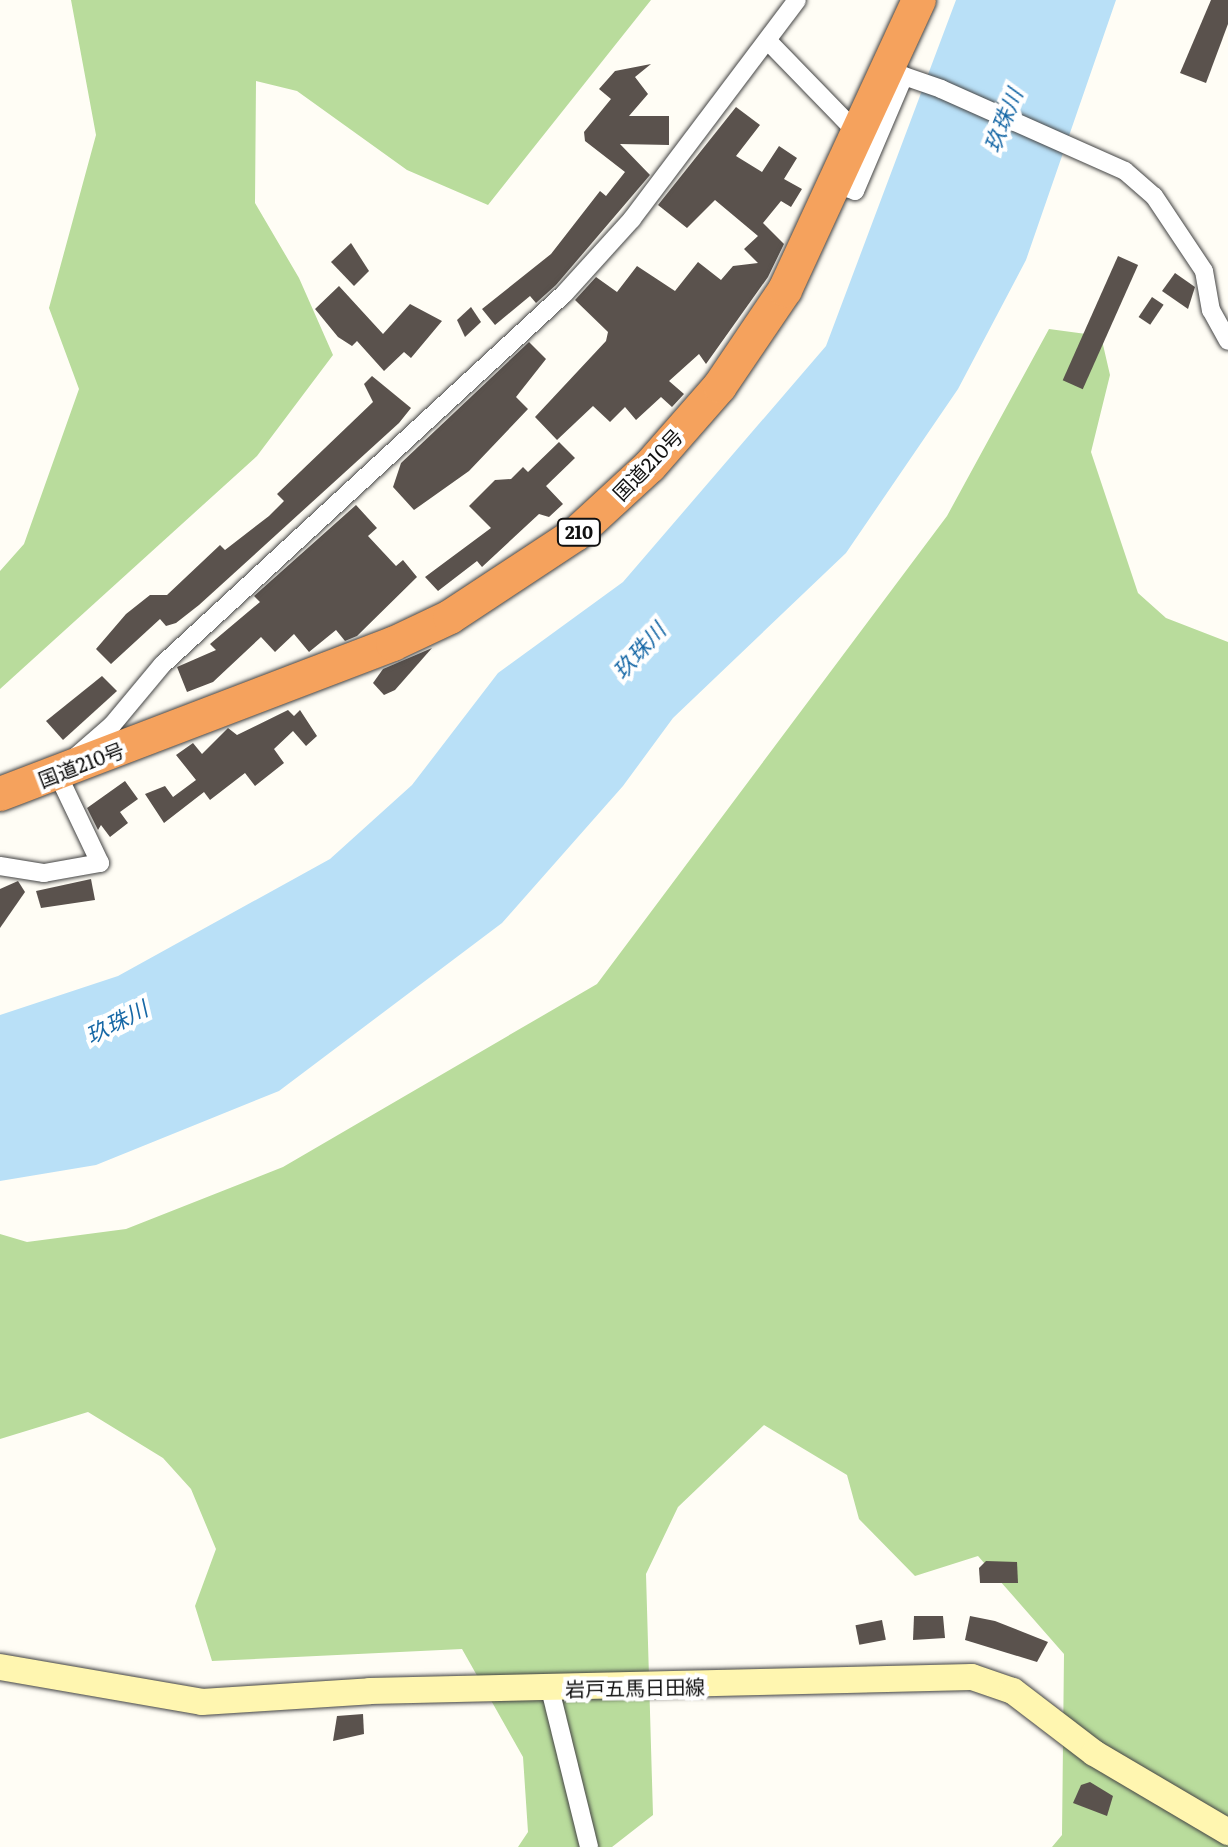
<!DOCTYPE html>
<meta charset="utf-8">
<style>
body{margin:0}
#map{position:relative;width:1228px;height:1847px;overflow:hidden;background:#fffdf5;font-family:Literata,"Noto Sans JP",serif}
div>[style]{position:absolute}
[style*='--x']{left:calc(var(--x)*1px);top:calc(var(--y)*1px);width:calc(var(--w)*1px);rotate:calc(var(--a)*1deg)}
.forest>*{inset:0;background:#b9dc9c}
.water>*{inset:0;background:#b9e0f7}
.building>*{inset:0;background:#5a524d;transform-origin:0 0}
.roads{filter:drop-shadow(0 0 2px #444) drop-shadow(0 0 2px #444)}
.street>*{height:18px;margin:-9px;padding:0 9px;transform-origin:9px;border-radius:9px;background:#fff}
.secondary>*{height:26px;margin:-13px;padding:0 13px;transform-origin:13px;border-radius:13px;background:#fff6b0}
.highway>*{height:34px;margin:-17px;padding:0 17px;transform-origin:17px;border-radius:17px;background:#f5a25d}
span{translate:-50% -50%;white-space:nowrap;text-align:center;line-height:1.15;-webkit-text-stroke:8px #fff;paint-order:stroke}
.shield-label span{padding:2px 6px;background:#fff;border:2px solid;border-radius:6px;-webkit-text-stroke-width:0}
.shield-label{font-size:18px;color:#111;font-weight:700}
.street-label{font-size:20px;color:#111}
.water-label{font-size:22px;color:#1768a6;font-style:italic}
</style>
<div id="map">
<div class="forest">
<i style="clip-path:polygon(71px 0,651px 0,488px 205px,407px 170px,297px 91px,256px 81px,255px 203px,299px 278px,333px 355px,257px 456px,0 689px,0 571px,24px 544px,79px 389px,49px 308px,96px 135px)"></i>
<i style="clip-path:polygon(1049px 329px,1101px 336px,1110px 375px,1091px 452px,1138px 593px,1166px 618px,1228px 642px,1228px 1847px,1052px 1847px,1062px 1835px,1064px 1654px,978px 1556px,915px 1576px,859px 1519px,847px 1475px,764px 1425px,678px 1507px,646px 1574px,653px 1815px,612px 1847px,518px 1847px,528px 1832px,523px 1757px,462px 1649px,212px 1661px,195px 1606px,216px 1549px,191px 1489px,163px 1458px,88px 1412px,0 1439px,0 1234px,27px 1242px,126px 1229px,283px 1167px,597px 984px,947px 516px)"></i>
</div>
<div class="water">
<i style="clip-path:polygon(956px 0,1116px 0,1026px 260px,958px 389px,846px 553px,673px 718px,623px 786px,502px 923px,279px 1091px,96px 1165px,0 1181px,0 1015px,118px 976px,330px 859px,412px 785px,498px 673px,623px 582px,826px 346px)"></i>
</div>
<div class="building">
<i style="clip-path:polygon(1211px 0,1228px 0,1228px 24px,1206px 83px,1180px 73px)"></i>
<i style="clip-path:polygon(651px 64px,635px 77px,648px 94px,629px 116px,669px 116px,669px 145px,620px 144px,650px 175px,556px 285px,536px 303px,530px 296px,495px 325px,482px 309px,551px 254px,600px 191px,606px 196px,625px 172px,585px 141px,584px 132px,611px 99px,599px 89px,615px 71px)"></i>
<i style="clip-path:polygon(736px 107px,760px 125px,736px 156px,762px 172px,779px 146px,797px 158px,784px 179px,802px 189px,791px 207px,781px 201px,763px 223px,784px 244px,768px 277px,706px 364px,699px 354px,669px 381px,684px 394px,672px 407px,661px 397px,636px 420px,625px 407px,610px 422px,593px 406px,557px 440px,535px 417px,606px 341px,608px 332px,575px 300px,596px 277px,617px 292px,637px 266px,675px 291px,698px 262px,721px 280px,733px 266px,758px 263px,744px 249px,758px 236px,715px 200px,687px 228px,658px 205px)"></i>
<i style="clip-path:polygon(351px 243px,369px 271px,354px 286px,331px 262px)"></i>
<i style="left:1118px;top:256px;width:22px;height:136px;rotate:24deg"></i>
<i style="clip-path:polygon(1175px 273px,1195px 287px,1188px 309px,1162px 291px)"></i>
<i style="clip-path:polygon(339px 286px,383px 334px,410px 304px,442px 321px,411px 358px,404px 352px,384px 371px,357px 341px,352px 346px,338px 337px,315px 309px)"></i>
<i style="left:1152px;top:297px;width:14px;height:24px;rotate:34deg"></i>
<i style="clip-path:polygon(471px 307px,481px 322px,465px 337px,457px 320px)"></i>
<i style="clip-path:polygon(529px 342px,546px 359px,516px 397px,528px 409px,469px 471px,414px 510px,393px 487px,401px 463px)"></i>
<i style="clip-path:polygon(372px 376px,411px 408px,399px 423px,199px 605px,176px 623px,166px 626px,160px 619px,111px 664px,96px 649px,126px 614px,150px 595px,167px 595px,220px 545px,225px 550px,269px 516px,284px 501px,277px 494px,373px 402px,364px 384px)"></i>
<i style="clip-path:polygon(559px 442px,575px 458px,546px 486px,563px 504px,549px 517px,539px 514px,482px 567px,477px 561px,438px 591px,425px 577px,491px 528px,469px 506px,495px 480px,511px 479px,523px 467px,528px 472px)"></i>
<i style="clip-path:polygon(356px 505px,377px 528px,368px 536px,396px 566px,403px 560px,417px 577px,357px 636px,345px 641px,336px 630px,309px 652px,294px 634px,275px 652px,261px 637px,213px 682px,187px 692px,177px 667px,216px 650px,210px 644px,260px 602px,254px 596px)"></i>
<i style="clip-path:polygon(432px 648px,395px 690px,384px 695px,373px 683px,383px 669px)"></i>
<i style="clip-path:polygon(102px 676px,117px 691px,63px 740px,46px 721px)"></i>
<i style="clip-path:polygon(288px 710px,294px 716px,300px 710px,317px 736px,306px 746px,293px 731px,274px 749px,284px 763px,255px 786px,245px 773px,210px 800px,204px 792px,164px 823px,145px 794px,165px 786px,173px 797px,196px 780px,176px 755px,193px 743px,202px 754px,228px 728px,237px 735px)"></i>
<i style="clip-path:polygon(125px 781px,138px 799px,120px 812px,128px 823px,110px 837px,101px 825px,98px 830px,87px 808px)"></i>
<i style="clip-path:polygon(91px 879px,95px 900px,41px 908px,36px 891px)"></i>
<i style="clip-path:polygon(18px 881px,25px 892px,0 928px,0 889px)"></i>
<i style="clip-path:polygon(986px 1561px,1017px 1562px,1018px 1583px,980px 1583px,979px 1568px)"></i>
<i style="clip-path:polygon(914px 1616px,943px 1616px,945px 1638px,913px 1640px)"></i>
<i style="clip-path:polygon(970px 1616px,995px 1621px,1048px 1642px,1037px 1662px,965px 1640px)"></i>
<i style="left:882px;top:1620px;width:20px;height:27px;rotate:79deg"></i>
<i style="clip-path:polygon(363px 1714px,364px 1734px,333px 1741px,337px 1716px)"></i>
<i style="clip-path:polygon(1090px 1782px,1113px 1796px,1107px 1816px,1073px 1803px,1081px 1785px)"></i>
</div>
<div class="roads">
<div class="street">
<i style="--x:768;--y:41;--w:131;--a:45.9"></i>
<i style="--x:838;--y:185;--w:18;--a:19"></i>
<i style="--x:855;--y:191;--w:125;--a:-66.9"></i>
<i style="--x:904;--y:76;--w:39;--a:19"></i>
<i style="--x:941;--y:89;--w:201;--a:24"></i>
<i style="--x:1125;--y:171;--w:38;--a:41"></i>
<i style="--x:1154;--y:196;--w:90;--a:56.3"></i>
<i style="--x:1204;--y:271;--w:40;--a:80"></i>
<i style="--x:1211;--y:310;--w:35;--a:61"></i>
<i style="--x:0;--y:866;--w:45;--a:9"></i>
<i style="--x:44;--y:873;--w:57;--a:-10.1"></i>
<i style="--x:100;--y:863;--w:100;--a:-115.5"></i>
<i style="--x:57;--y:773;--w:73;--a:-41.1"></i>
<i style="--x:112;--y:725;--w:78;--a:-50.2"></i>
<i style="--x:162;--y:665;--w:548;--a:-42.71"></i>
<i style="--x:565;--y:293;--w:100;--a:-47.8"></i>
<i style="--x:632;--y:219;--w:274;--a:-53"></i>
<i style="--x:550;--y:1689;--w:163;--a:76.1"></i>
</div>
<div class="secondary">
<i style="--x:0;--y:1667;--w:205;--a:9.8"></i>
<i style="--x:202;--y:1702;--w:168;--a:-3.7"></i>
<i style="--x:370;--y:1691;--w:602;--a:-1.33"></i>
<i style="--x:972;--y:1677;--w:43;--a:18.9"></i>
<i style="--x:1013;--y:1691;--w:102;--a:37.4"></i>
<i style="--x:1094;--y:1753;--w:156;--a:30.5"></i>
</div>
<div class="highway">
<i style="--x:0;--y:794;--w:421;--a:-20.9"></i>
<i style="--x:393;--y:644;--w:63;--a:-25.3"></i>
<i style="--x:450;--y:617;--w:151;--a:-33.4"></i>
<i style="--x:576;--y:534;--w:100;--a:-42.6"></i>
<i style="--x:650;--y:466;--w:106;--a:-48.8"></i>
<i style="--x:720;--y:386;--w:116;--a:-55.9"></i>
<i style="--x:785;--y:290;--w:319;--a:-65.2"></i>
</div>
</div>
<div class="shield-label">
<span style="left:579px;top:532px">210</span>
</div>
<div class="street-label">
<span style="left:647px;top:464px;rotate:-46deg">国道210号</span>
<span style="left:81px;top:764px;rotate:-21deg">国道210号</span>
<span style="left:635px;top:1687px;rotate:-1deg">岩戸五馬日田線</span>
</div>
<div class="water-label">
<span style="left:1002px;top:120px;rotate:-68deg">玖珠川</span>
<span style="left:638px;top:650px;rotate:-48deg">玖珠川</span>
<span style="left:116px;top:1021px;rotate:-27deg">玖珠川</span>
</div>
</div>
